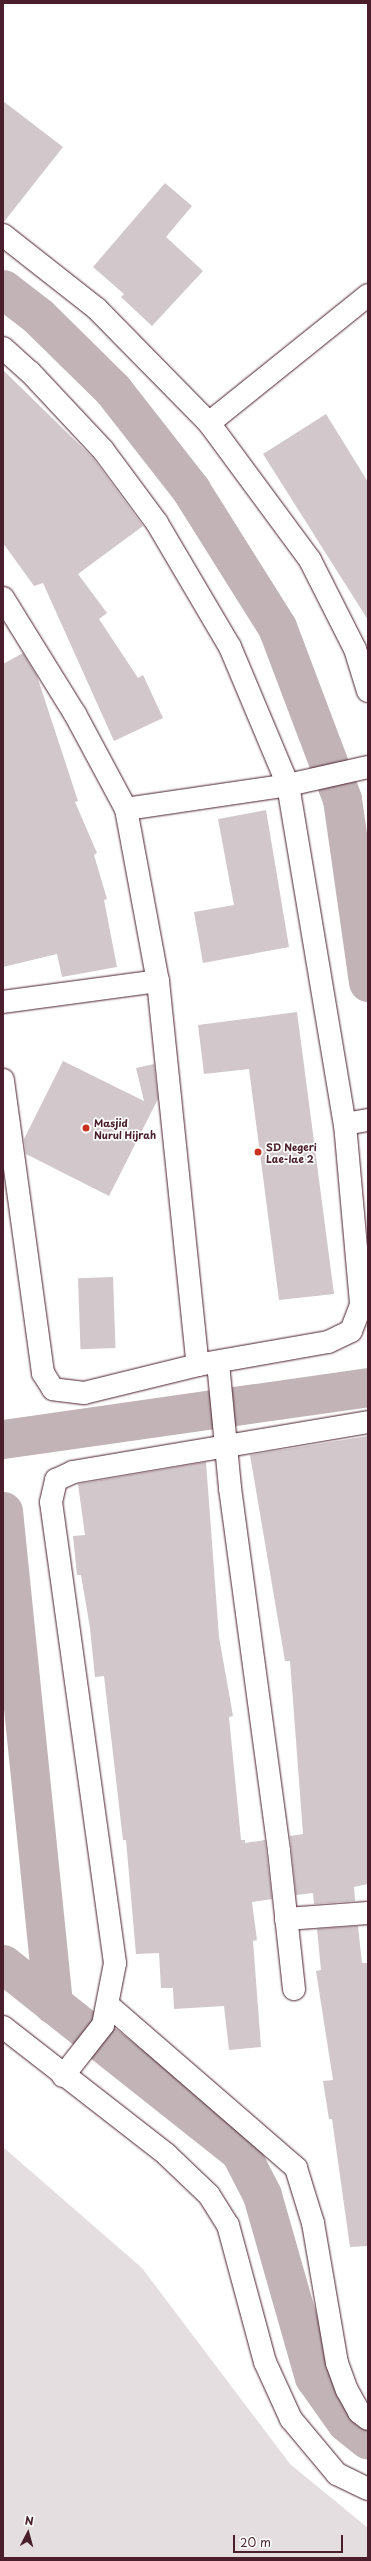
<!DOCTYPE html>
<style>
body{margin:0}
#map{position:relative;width:371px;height:2561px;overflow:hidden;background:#fff;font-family:"Playpen Sans",sans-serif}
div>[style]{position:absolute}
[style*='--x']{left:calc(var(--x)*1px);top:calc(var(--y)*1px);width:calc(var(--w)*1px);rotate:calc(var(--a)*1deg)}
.green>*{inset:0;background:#e5dee0}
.canal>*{height:39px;margin:-19.5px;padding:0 19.5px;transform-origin:19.5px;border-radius:19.5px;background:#c1b3b6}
.building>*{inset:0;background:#d2c7cb;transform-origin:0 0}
.roads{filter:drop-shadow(0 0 1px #4a1f2b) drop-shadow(0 0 1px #4a1f2b)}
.minor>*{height:22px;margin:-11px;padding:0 11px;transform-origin:11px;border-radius:11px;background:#fff}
.dots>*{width:11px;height:11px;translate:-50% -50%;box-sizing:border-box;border:2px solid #fff;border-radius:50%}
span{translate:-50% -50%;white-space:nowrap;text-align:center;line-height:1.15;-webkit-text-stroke:3.5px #fff;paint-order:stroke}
.poi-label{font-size:10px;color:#4a1f2b;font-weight:700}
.left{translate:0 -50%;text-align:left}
.frame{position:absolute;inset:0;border:4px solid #4a1f2b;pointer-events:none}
.north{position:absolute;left:8px;top:2513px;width:40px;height:40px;-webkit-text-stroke:3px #fff;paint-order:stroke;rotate:6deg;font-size:11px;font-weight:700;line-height:16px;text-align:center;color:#4a1f2b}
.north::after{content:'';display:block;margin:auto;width:14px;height:18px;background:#4a1f2b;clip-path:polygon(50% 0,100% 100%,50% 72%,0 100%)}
.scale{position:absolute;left:233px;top:2535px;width:110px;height:18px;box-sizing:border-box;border:2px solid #4a1f2b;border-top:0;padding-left:5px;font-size:12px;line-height:14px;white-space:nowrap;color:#4a1f2b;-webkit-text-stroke:3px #fff;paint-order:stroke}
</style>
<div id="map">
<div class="green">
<i style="clip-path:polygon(3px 2147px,142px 2268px,290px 2464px,368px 2528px,368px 2558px,3px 2558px)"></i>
</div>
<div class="canal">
<i style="--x:3;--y:289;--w:44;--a:37.6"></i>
<i style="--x:38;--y:316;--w:105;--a:44.6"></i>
<i style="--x:113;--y:390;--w:127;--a:52"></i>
<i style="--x:191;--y:490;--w:162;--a:57.9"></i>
<i style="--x:277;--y:627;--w:184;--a:69.3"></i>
<i style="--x:342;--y:799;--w:185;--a:81.9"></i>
<i style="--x:3;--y:1439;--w:369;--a:-8.1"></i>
<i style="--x:3;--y:1511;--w:496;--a:84.2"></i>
<i style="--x:3;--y:1964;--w:303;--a:38.4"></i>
<i style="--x:240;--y:2152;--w:48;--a:62.9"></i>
<i style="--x:262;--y:2195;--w:189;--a:74.1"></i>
<i style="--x:314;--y:2377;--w:55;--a:54.6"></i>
<i style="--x:346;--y:2422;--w:28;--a:39"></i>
</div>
<div class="building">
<i style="clip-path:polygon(3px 101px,63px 147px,3px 223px)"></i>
<i style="clip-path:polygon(165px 183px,192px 206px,166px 237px,203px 271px,152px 326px,121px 297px,124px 294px,93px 267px)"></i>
<i style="clip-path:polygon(3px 370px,93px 458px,143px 526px,78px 574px,107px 613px,99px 619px,138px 678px,143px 675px,163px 718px,114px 741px,43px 583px,34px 586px,3px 543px)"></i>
<i style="clip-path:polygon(326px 414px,368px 482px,368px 620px,263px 454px)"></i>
<i style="clip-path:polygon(23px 653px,37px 676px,78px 801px,75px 802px,97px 853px,94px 855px,107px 899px,104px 900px,117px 967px,62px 977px,57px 954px,3px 967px,3px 664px)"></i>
<i style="clip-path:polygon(266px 810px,289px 947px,203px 963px,194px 912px,234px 905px,218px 819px)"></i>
<i style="clip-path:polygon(297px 1012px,334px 1294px,279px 1300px,249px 1069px,204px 1074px,198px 1025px)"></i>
<i style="clip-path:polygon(63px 1061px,144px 1101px,136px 1068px,154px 1064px,158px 1099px,109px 1196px,26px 1154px,24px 1139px)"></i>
<i style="left:113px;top:1277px;width:71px;height:35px;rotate:88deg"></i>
<i style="clip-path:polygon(368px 1436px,368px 1884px,354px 1887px,355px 1901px,314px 1904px,313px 1893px,296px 1895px,290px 1836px,303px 1834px,290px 1661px,285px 1661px,250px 1455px)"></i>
<i style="clip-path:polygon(206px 1462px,219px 1637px,233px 1716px,229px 1717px,241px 1840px,245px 1840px,245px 1843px,265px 1840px,272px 1899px,252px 1902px,257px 1940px,253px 1941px,261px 2047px,229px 2050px,224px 2006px,174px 2009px,173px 1988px,161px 1988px,159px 1953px,136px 1954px,126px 1840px,123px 1840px,104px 1676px,95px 1677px,90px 1628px,81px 1575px,77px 1575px,73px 1536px,85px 1535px,78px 1484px)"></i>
<i style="clip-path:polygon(358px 1926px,362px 1963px,368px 1963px,368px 2246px,350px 2247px,332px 2119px,329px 2119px,323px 2081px,333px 2080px,316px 1971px,321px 1970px,317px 1929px)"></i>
</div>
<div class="roads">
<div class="minor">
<i style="--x:3;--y:235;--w:120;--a:38.2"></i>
<i style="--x:97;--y:309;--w:160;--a:45.5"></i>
<i style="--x:209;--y:423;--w:170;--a:53.6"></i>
<i style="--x:310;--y:560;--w:100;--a:63.2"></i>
<i style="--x:355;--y:649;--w:44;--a:72.8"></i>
<i style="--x:3;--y:348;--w:36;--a:42"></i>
<i style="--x:30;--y:372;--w:107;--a:46.9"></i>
<i style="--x:103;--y:450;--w:91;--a:53.5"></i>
<i style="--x:157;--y:523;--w:144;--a:59.5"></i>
<i style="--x:230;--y:647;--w:150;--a:67.2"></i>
<i style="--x:288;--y:785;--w:344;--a:80.5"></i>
<i style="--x:345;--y:1124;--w:182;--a:84.9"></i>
<i style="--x:361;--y:1305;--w:28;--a:111"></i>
<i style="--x:351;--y:1331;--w:25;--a:154"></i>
<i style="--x:328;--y:1342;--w:132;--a:170"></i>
<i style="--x:198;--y:1365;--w:117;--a:166.2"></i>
<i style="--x:84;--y:1393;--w:31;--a:-173"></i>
<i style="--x:53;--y:1389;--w:19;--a:-122"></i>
<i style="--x:43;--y:1373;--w:296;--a:-97.8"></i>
<i style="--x:209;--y:423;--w:204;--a:-38.8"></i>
<i style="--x:3;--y:598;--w:137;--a:58.2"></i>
<i style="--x:75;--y:714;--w:108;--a:61.8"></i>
<i style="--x:126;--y:809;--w:175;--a:79.5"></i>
<i style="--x:158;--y:981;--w:386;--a:84.1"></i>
<i style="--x:126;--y:809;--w:164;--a:-8.4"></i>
<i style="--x:288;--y:785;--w:82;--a:-12.7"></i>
<i style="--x:3;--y:1002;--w:156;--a:-7.7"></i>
<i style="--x:345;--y:1124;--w:23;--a:-10"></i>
<i style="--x:218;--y:1363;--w:126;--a:84.5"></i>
<i style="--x:230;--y:1488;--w:366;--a:82.3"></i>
<i style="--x:279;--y:1851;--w:139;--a:83.8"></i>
<i style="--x:286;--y:1919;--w:82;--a:-4.2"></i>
<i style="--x:108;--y:2005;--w:249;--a:40.9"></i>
<i style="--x:296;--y:2168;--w:58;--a:72.8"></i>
<i style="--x:313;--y:2223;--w:142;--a:80.3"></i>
<i style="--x:337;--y:2363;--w:29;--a:70"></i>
<i style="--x:347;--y:2390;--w:25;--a:61"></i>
<i style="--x:359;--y:2412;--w:11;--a:38"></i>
<i style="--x:3;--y:2027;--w:207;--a:37.9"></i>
<i style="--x:166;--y:2154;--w:59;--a:43.6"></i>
<i style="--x:209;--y:2195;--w:36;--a:58"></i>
<i style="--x:228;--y:2225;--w:142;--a:74.9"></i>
<i style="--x:265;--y:2362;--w:63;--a:65.5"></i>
<i style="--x:291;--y:2419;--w:72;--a:50.1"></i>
<i style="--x:337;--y:2474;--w:34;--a:26"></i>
<i style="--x:63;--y:2076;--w:65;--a:-51.9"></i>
<i style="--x:103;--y:2025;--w:63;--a:-79"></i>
<i style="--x:115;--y:1963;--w:465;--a:-97.9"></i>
<i style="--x:51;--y:1502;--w:23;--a:-77"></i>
<i style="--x:56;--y:1480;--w:19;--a:-25"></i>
<i style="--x:73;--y:1472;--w:299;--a:-9.6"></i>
</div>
</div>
<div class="dots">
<i style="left:86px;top:1128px;background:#c8321e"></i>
<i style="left:258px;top:1152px;background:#c8321e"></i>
</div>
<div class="poi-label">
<span class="left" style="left:94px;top:1128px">Masjid<br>Nurul Hijrah</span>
<span class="left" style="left:266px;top:1152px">SD Negeri<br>Lae-lae 2</span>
</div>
<div class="frame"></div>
<div class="north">N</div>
<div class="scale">20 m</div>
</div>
